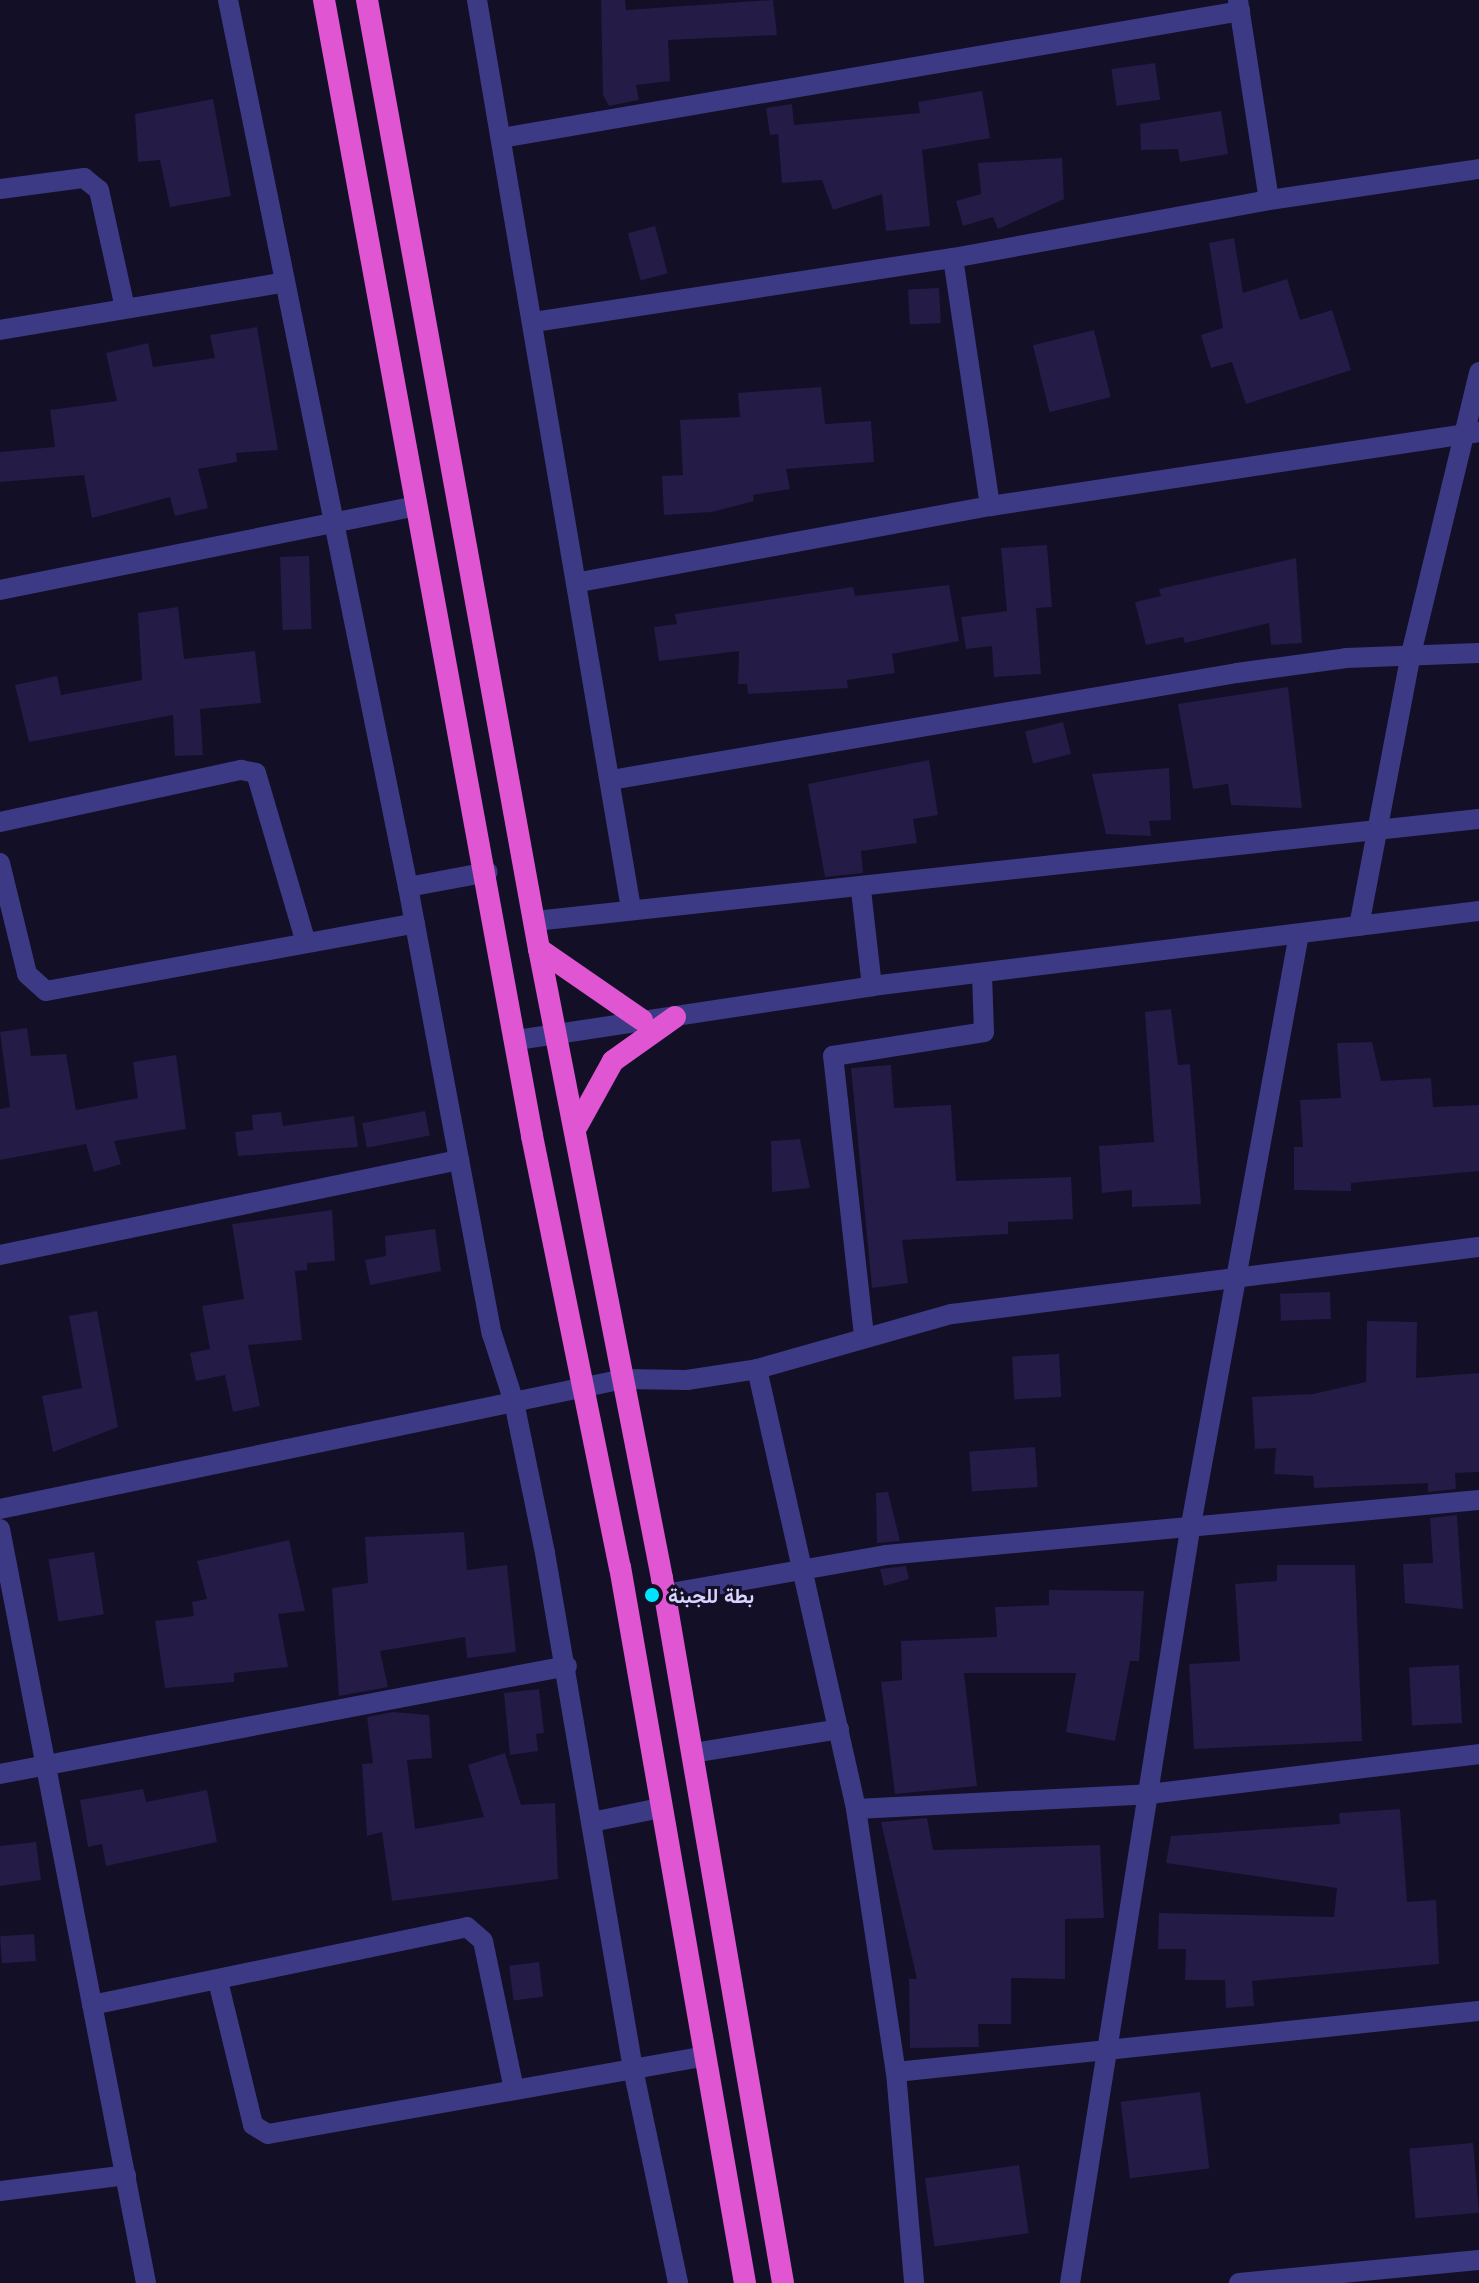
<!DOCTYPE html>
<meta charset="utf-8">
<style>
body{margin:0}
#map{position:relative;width:1479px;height:2283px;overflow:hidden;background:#130f26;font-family:Quicksand,Vazirmatn,sans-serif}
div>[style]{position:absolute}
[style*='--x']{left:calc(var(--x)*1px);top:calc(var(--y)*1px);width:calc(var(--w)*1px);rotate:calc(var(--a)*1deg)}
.building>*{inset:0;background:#241b47;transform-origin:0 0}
.minor>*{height:20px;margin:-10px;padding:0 10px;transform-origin:10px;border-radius:10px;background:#3d3a85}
.tertiary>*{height:20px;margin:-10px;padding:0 10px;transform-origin:10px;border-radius:10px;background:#3d3a85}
.trunk>*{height:22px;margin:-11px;padding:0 11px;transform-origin:11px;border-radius:11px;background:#e055d1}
.dots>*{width:22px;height:22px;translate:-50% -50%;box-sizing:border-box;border:4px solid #130f26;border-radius:50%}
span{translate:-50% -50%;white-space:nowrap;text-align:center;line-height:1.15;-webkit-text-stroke:6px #130f26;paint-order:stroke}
.poi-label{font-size:20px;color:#d9d4ff;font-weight:700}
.left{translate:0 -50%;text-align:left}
</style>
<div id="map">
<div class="building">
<i style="clip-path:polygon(601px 0,625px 0,626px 10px,773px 0,777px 35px,668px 40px,670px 81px,636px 85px,639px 100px,609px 106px,603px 95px)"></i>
<i style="left:1155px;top:63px;width:37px;height:44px;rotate:82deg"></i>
<i style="clip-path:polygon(982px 91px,990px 138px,922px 150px,930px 226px,886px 231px,882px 194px,833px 210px,822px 180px,782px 183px,778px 134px,770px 135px,766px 108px,792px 104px,794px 125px,920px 113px,918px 102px)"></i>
<i style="clip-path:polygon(213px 99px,231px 196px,170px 207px,160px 160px,138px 162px,135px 114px)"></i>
<i style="clip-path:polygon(1221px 111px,1228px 154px,1180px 162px,1178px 149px,1141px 150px,1140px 124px)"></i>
<i style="clip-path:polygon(1062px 158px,1064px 199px,998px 229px,993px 217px,963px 226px,956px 201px,981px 194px,978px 163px)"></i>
<i style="left:655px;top:226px;width:49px;height:28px;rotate:75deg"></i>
<i style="clip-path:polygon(1234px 238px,1243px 293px,1287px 279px,1300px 320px,1332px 310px,1351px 370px,1246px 404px,1232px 362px,1211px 368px,1201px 335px,1223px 328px,1209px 243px)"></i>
<i style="left:939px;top:288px;width:35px;height:31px;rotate:87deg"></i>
<i style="clip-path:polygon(257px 327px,278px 450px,236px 453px,237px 462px,198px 469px,208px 508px,175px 516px,170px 497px,92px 518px,84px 475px,0 482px,0 452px,55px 447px,50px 410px,117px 401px,106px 353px,148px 343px,153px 367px,215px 358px,210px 335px)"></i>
<i style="left:1094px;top:330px;width:69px;height:63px;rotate:76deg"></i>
<i style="clip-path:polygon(821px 387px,825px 424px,871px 421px,874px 462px,786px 469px,790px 489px,753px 495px,754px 501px,712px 512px,664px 515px,662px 476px,683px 475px,680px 420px,740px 417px,738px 393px)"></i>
<i style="clip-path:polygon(1047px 545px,1052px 607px,1036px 608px,1041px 674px,994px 677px,992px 646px,966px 649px,961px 617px,1007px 611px,1001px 548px)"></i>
<i style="left:309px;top:556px;width:73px;height:29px;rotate:88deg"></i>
<i style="clip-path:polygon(1296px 558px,1302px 643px,1271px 645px,1269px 623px,1185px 643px,1183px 637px,1146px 645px,1135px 602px,1161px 596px,1159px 589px)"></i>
<i style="clip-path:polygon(949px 585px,959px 641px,892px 654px,895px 673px,847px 680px,848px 688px,748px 694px,747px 684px,738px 684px,739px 651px,659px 661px,654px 627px,677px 624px,675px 614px,853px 587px,855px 596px)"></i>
<i style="clip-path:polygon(178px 607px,184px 659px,255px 651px,261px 703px,200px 709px,203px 755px,175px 756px,173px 715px,29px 742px,15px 685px,57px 676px,61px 695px,142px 680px,138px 613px)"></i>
<i style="clip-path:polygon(1288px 687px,1302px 808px,1231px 805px,1228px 784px,1193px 789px,1178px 704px)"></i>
<i style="left:1063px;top:722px;width:33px;height:39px;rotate:76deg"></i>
<i style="clip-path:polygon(929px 760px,938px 815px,913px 819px,917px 843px,861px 851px,863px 873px,825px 877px,808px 784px)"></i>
<i style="clip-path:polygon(1169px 768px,1171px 820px,1149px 821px,1151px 836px,1106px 834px,1092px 774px)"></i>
<i style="clip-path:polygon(1171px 1009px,1178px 1065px,1190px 1064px,1201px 1204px,1132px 1207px,1132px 1190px,1102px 1193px,1099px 1146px,1154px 1142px,1145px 1012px)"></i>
<i style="clip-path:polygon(27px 1028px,31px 1056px,66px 1054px,76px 1110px,138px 1098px,133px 1062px,176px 1055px,186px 1129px,114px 1141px,121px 1164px,94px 1172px,86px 1144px,0 1160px,0 1109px,10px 1107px,0 1032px)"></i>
<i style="clip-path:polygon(1372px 1042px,1381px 1081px,1431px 1078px,1433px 1107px,1479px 1105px,1479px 1171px,1351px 1183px,1351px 1191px,1294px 1190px,1294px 1147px,1303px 1147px,1300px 1100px,1341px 1098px,1337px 1043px)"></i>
<i style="clip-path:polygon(891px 1065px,894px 1108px,951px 1105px,956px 1181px,1071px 1177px,1073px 1219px,1008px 1222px,1008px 1234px,902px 1240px,908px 1283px,872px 1288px,851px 1068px)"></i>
<i style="left:425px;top:1111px;width:25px;height:64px;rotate:79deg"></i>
<i style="clip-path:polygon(281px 1112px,283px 1126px,354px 1116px,358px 1147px,238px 1156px,235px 1132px,253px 1130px,252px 1115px)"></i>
<i style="clip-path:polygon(800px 1139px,810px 1188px,772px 1192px,771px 1141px)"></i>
<i style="clip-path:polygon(332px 1210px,335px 1261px,307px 1263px,307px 1270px,295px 1271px,302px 1340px,248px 1345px,260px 1406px,233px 1412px,225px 1375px,196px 1381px,190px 1353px,210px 1349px,202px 1306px,244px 1299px,232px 1224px)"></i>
<i style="clip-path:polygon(435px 1229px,441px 1271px,370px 1285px,365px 1260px,386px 1256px,385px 1236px)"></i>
<i style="left:1330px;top:1292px;width:27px;height:50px;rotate:88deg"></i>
<i style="clip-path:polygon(97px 1311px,118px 1427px,53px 1452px,42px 1396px,82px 1388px,69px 1316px)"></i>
<i style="clip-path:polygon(1367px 1321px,1417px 1322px,1416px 1378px,1479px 1373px,1479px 1472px,1455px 1473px,1456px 1489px,1428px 1492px,1428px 1483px,1314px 1488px,1313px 1476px,1274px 1474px,1276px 1448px,1255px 1449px,1252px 1397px,1313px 1394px,1366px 1382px)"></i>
<i style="left:1059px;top:1354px;width:43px;height:47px;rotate:87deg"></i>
<i style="left:1035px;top:1447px;width:40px;height:66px;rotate:86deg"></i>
<i style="clip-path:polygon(888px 1492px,900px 1541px,877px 1543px,876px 1493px)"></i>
<i style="clip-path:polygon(1457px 1515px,1463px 1609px,1405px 1603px,1403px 1564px,1433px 1563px,1430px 1518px)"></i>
<i style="clip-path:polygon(464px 1532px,467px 1570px,507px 1565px,516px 1652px,467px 1658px,465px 1637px,380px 1651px,388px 1687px,339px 1696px,332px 1588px,368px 1583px,365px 1537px)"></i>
<i style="clip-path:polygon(289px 1540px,305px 1611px,278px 1614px,288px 1667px,234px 1673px,234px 1682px,165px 1688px,155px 1621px,194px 1616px,192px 1602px,207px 1599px,197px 1561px)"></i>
<i style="left:94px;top:1552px;width:63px;height:46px;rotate:81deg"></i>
<i style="clip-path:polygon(1277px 1565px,1355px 1565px,1362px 1741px,1194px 1749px,1189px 1664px,1240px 1661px,1235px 1584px,1277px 1581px)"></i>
<i style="clip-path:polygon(906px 1566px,909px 1579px,884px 1586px,880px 1569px)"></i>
<i style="clip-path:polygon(1049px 1590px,1144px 1591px,1139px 1661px,1130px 1661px,1115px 1741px,1066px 1732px,1076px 1673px,964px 1673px,977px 1786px,895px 1794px,881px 1682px,902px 1680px,901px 1641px,997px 1637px,995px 1607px,1049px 1605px)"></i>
<i style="left:1459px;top:1665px;width:58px;height:50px;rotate:87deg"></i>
<i style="clip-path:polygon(539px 1689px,544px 1733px,536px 1734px,538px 1751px,510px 1755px,504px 1693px)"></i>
<i style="clip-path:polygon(393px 1712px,429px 1715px,432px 1758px,407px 1760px,415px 1829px,484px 1817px,468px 1765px,505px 1753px,521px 1805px,555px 1803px,558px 1879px,392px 1901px,382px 1832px,367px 1836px,362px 1764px,373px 1763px,367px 1717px)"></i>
<i style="clip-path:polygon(143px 1789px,146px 1802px,207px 1790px,217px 1842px,106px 1866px,102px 1844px,88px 1847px,80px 1800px)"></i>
<i style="clip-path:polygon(1400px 1809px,1407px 1902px,1436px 1900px,1439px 1964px,1252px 1981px,1254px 2006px,1226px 2008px,1225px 1980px,1185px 1980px,1186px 1949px,1158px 1949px,1159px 1913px,1334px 1917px,1337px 1888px,1166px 1863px,1171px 1836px,1340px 1824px,1339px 1813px)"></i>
<i style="clip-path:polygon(927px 1818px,933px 1850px,1100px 1845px,1104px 1918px,1065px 1919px,1065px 1979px,1011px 1978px,1011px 2024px,978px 2024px,979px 2047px,910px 2048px,909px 1979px,917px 1979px,881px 1822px)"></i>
<i style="clip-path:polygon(36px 1842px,41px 1880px,0 1886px,0 1846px)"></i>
<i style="left:34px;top:1934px;width:27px;height:34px;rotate:86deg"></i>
<i style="left:539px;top:1962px;width:35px;height:30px;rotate:83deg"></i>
<i style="left:1200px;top:2092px;width:77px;height:80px;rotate:83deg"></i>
<i style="left:1473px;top:2143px;width:70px;height:64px;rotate:85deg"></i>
<i style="left:1019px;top:2165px;width:69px;height:95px;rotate:82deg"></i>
</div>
<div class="minor">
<i style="--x:228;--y:0;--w:905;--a:78.53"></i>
<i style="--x:408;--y:887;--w:455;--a:79.4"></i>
<i style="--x:492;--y:1334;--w:71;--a:72.1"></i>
<i style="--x:514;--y:1402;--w:154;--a:78.4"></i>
<i style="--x:545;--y:1553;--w:523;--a:80.32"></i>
<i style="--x:633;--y:2069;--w:219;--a:78.1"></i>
<i style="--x:477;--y:0;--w:922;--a:80.38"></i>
<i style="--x:1238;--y:0;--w:202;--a:81.2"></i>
<i style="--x:1269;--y:200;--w:212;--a:-8.4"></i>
<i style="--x:502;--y:138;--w:749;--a:-9.76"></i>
<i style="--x:0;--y:189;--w:85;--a:-7.5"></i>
<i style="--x:84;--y:178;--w:19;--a:39"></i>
<i style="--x:99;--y:190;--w:121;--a:77.6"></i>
<i style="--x:953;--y:258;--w:251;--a:81.5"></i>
<i style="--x:534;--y:322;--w:424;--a:-8.7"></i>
<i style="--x:953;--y:258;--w:321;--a:-10.4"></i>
<i style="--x:0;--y:330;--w:285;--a:-9.5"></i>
<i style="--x:580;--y:582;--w:417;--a:-10.5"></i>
<i style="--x:990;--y:506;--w:495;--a:-8.6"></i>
<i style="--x:0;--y:590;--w:423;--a:-11.4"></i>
<i style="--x:611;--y:780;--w:635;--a:-9.7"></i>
<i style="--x:1237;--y:673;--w:110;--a:-7.8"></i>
<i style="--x:1346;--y:658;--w:133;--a:-2.2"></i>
<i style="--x:0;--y:822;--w:247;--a:-12.2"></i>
<i style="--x:241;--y:770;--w:15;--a:11"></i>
<i style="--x:256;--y:773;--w:173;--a:73.6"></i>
<i style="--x:0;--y:863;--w:114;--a:76.3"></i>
<i style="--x:27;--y:974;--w:25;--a:42"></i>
<i style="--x:46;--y:991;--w:375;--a:-10.4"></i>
<i style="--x:408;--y:887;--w:81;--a:-10.6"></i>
<i style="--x:861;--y:890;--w:97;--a:83.5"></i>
<i style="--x:535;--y:921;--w:949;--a:-6.17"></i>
<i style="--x:1359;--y:926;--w:277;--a:-79.2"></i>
<i style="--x:1411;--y:654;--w:290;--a:-76.4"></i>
<i style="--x:0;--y:1255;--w:469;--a:-11.7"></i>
<i style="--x:864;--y:1336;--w:282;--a:-96.3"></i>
<i style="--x:833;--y:1056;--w:153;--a:-9"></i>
<i style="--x:984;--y:1032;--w:58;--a:-92"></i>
<i style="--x:757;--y:1369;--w:451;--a:77.3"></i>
<i style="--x:856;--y:1809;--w:266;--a:81.4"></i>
<i style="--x:896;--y:2072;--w:212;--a:85.1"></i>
<i style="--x:624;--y:1379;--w:63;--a:0.9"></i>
<i style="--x:687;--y:1380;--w:71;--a:-8.9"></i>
<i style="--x:757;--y:1369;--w:203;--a:-15.8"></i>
<i style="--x:952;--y:1314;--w:531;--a:-7.25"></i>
<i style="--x:0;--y:1529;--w:768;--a:79.04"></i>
<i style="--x:665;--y:1594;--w:224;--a:-10"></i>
<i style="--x:886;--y:1555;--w:596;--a:-5.3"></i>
<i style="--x:693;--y:1753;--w:148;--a:-9.3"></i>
<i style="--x:0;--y:1774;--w:577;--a:-10.78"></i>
<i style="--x:856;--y:1809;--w:293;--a:-2.9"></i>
<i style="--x:1149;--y:1794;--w:332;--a:-6.9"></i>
<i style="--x:592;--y:1822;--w:69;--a:-11.6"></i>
<i style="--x:218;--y:1981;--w:148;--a:76.3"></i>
<i style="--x:253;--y:2125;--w:17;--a:31"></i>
<i style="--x:268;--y:2134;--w:443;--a:-10.1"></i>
<i style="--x:92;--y:2005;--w:383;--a:-11.7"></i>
<i style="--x:467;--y:1927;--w:21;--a:41"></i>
<i style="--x:483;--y:1941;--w:152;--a:78.2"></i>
<i style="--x:896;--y:2072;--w:586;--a:-5.97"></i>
<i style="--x:0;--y:2191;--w:127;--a:-7.2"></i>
<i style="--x:1070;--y:2283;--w:763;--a:-80.95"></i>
<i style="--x:1190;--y:1530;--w:606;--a:-79.64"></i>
<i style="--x:1239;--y:2283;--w:241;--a:-5.5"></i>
</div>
<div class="tertiary">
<i style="--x:517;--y:1040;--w:359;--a:-8.6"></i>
<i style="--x:872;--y:986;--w:612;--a:-7.04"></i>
<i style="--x:0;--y:1509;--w:637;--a:-11.77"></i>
</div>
<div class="trunk">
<i style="--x:324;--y:0;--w:1155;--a:79.62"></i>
<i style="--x:532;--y:1136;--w:440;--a:78.5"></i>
<i style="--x:620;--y:1567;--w:727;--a:80.1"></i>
<i style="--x:367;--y:0;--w:964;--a:79.73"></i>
<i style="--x:539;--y:949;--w:641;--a:78.94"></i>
<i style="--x:662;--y:1578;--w:715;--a:80.26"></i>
<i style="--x:539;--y:949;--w:125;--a:34.6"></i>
<i style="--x:577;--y:1126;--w:74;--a:-61"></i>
<i style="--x:613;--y:1061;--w:76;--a:-35.4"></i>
</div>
<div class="dots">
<i style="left:652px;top:1595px;background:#00e5ff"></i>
</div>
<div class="poi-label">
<span class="left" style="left:668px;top:1595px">بطة للجبنة</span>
</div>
</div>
